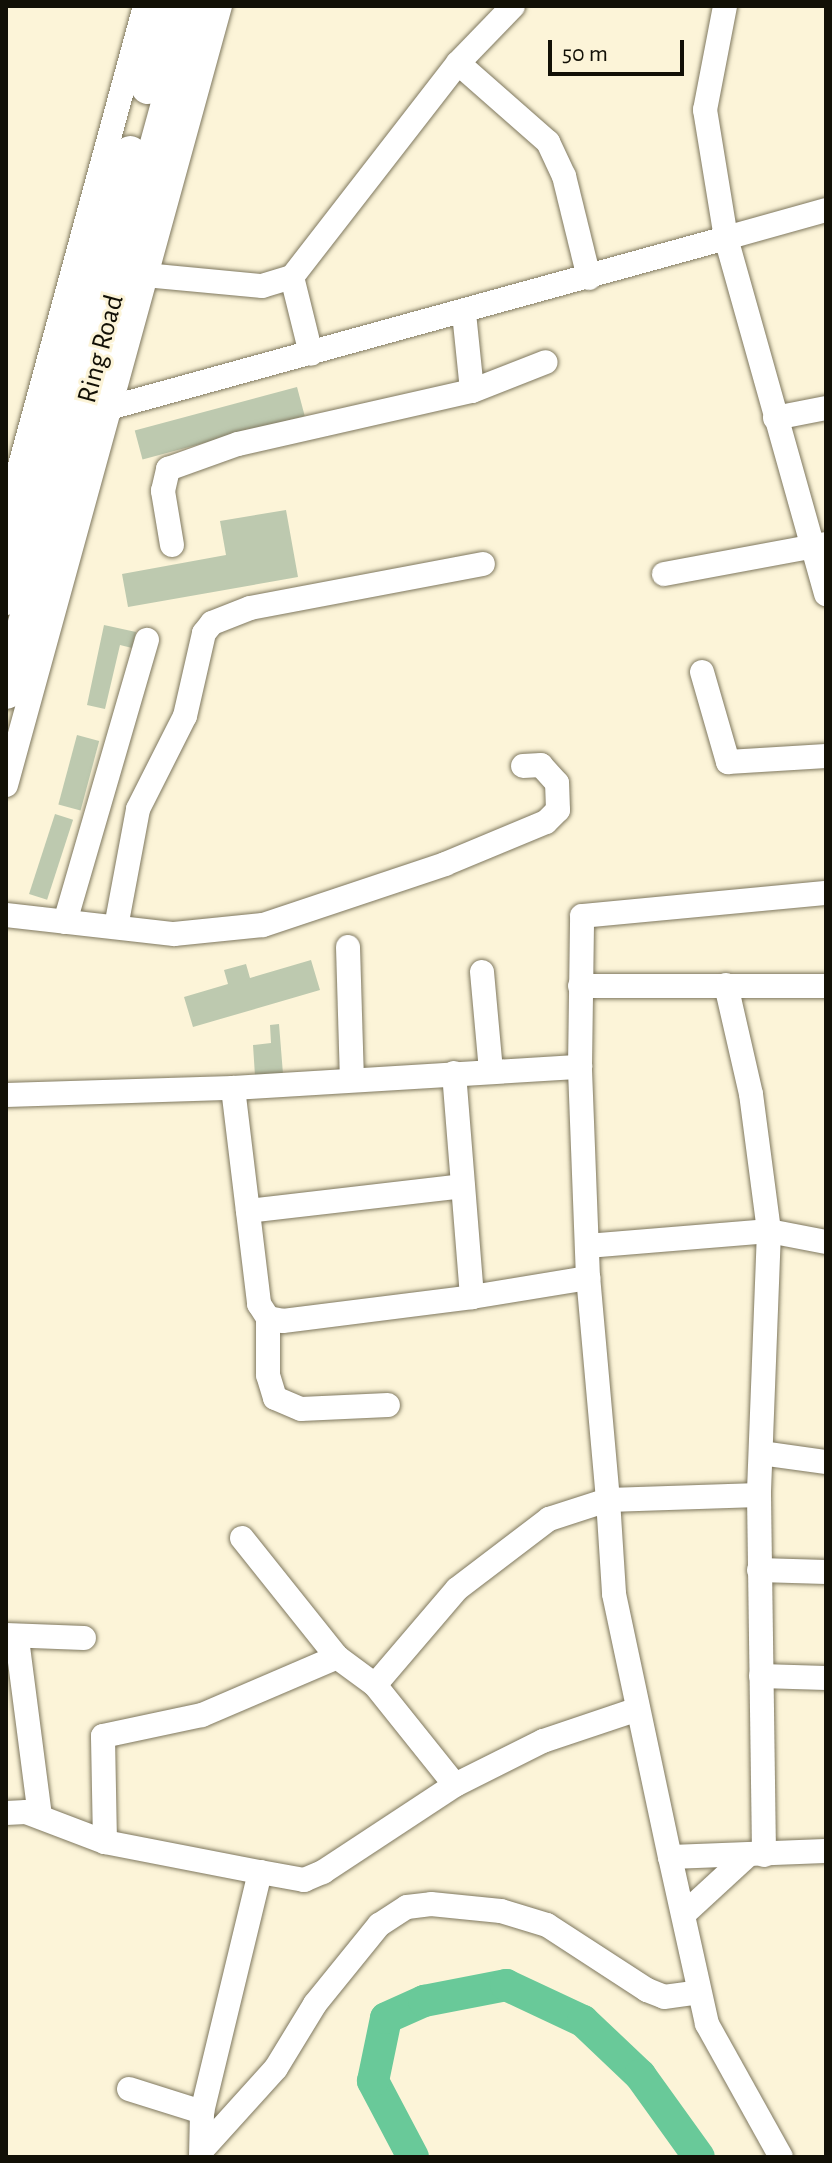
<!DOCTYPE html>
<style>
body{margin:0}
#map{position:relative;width:832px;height:2163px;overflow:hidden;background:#fcf4d8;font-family:"Alegreya Sans",sans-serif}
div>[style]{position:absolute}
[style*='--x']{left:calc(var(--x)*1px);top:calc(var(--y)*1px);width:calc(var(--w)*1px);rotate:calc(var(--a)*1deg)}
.river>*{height:32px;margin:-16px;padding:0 16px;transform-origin:16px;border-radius:16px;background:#69c999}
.building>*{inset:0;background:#bdc9af;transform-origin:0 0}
.roads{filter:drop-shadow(0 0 2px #7f785f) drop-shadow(0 0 2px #7f785f)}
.minor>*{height:24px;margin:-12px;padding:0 12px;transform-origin:12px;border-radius:12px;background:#fff}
.highway>*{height:34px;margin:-17px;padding:0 17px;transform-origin:17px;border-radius:17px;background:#fff}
span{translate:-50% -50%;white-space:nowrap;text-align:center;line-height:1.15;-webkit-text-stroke:6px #fcf4d8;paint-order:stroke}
.street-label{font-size:28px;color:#121006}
.frame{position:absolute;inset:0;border:8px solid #121006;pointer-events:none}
.scale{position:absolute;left:548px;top:40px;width:136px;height:36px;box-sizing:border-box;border:4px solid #121006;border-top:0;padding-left:10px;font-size:24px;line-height:28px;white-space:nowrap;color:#121006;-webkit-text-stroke:6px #fcf4d8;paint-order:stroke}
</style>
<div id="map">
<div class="river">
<i style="--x:413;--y:2157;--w:86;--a:-117.8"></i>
<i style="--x:373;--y:2081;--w:64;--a:-78.3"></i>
<i style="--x:386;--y:2018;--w:42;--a:-24.1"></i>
<i style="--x:424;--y:2001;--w:84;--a:-11"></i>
<i style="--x:506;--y:1985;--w:85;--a:25.1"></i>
<i style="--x:583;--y:2021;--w:79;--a:43.5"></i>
<i style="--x:640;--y:2075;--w:101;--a:54.3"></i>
</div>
<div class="building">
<i style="left:297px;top:387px;width:30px;height:168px;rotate:75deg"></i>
<i style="clip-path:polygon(286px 510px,298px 577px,128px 607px,122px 574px,226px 555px,220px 521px)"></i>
<i style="clip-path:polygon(104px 625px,136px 632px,132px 648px,120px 645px,105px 709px,87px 705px)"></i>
<i style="left:77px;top:735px;width:23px;height:72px;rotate:15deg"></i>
<i style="left:55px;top:814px;width:19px;height:84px;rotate:18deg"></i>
<i style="clip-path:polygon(311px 960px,320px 990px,193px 1027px,184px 997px,228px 984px,224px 970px,246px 964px,250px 978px)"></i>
<i style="clip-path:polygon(279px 1024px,283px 1074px,255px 1076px,253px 1045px,271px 1043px,270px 1025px)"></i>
</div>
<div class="roads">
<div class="minor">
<i style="--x:458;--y:63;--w:120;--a:41.3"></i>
<i style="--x:548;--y:142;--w:38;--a:65"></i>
<i style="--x:564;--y:176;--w:105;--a:76.2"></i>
<i style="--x:826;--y:210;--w:104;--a:164.4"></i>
<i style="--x:726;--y:238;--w:370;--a:74.3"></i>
<i style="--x:145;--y:275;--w:118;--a:5.4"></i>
<i style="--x:262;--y:286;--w:31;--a:-17"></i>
<i style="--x:292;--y:277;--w:271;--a:-52.2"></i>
<i style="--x:458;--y:63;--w:79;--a:-46"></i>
<i style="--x:292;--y:277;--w:79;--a:76.1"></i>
<i style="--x:464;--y:313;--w:78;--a:84.1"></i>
<i style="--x:109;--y:408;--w:640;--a:-15.4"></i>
<i style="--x:726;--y:238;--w:130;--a:-99.3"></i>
<i style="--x:705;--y:110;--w:106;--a:-79.1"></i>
<i style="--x:775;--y:418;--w:52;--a:-11.1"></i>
<i style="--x:6;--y:517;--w:530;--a:-74.78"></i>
<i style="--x:172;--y:545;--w:55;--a:-99.5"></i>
<i style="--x:163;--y:491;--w:23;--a:-77"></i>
<i style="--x:168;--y:469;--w:74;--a:-19.7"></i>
<i style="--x:238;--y:444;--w:240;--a:-12.8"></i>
<i style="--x:472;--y:391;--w:79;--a:-21.4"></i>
<i style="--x:664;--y:574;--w:165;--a:-10.5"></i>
<i style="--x:702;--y:672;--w:94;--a:73.9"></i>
<i style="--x:728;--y:762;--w:98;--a:-3.5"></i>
<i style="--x:6;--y:785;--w:808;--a:-74.64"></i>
<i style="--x:6;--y:915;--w:169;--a:6.5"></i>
<i style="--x:174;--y:934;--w:89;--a:-5.8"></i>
<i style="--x:263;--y:925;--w:192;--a:-18.5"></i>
<i style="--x:445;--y:864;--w:109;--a:-22.6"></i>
<i style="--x:546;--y:822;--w:17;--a:-45"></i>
<i style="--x:558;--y:810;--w:27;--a:-92"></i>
<i style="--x:557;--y:783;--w:24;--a:-132"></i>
<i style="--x:541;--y:765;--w:18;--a:177"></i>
<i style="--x:65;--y:922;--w:294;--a:-73.8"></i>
<i style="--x:116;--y:927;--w:120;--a:-79.4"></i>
<i style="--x:138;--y:809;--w:104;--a:-63.2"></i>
<i style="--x:185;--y:716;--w:85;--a:-77.1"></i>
<i style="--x:204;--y:633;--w:13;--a:-51"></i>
<i style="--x:212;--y:623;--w:41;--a:-21.5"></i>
<i style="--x:250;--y:608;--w:237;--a:-10.7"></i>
<i style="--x:348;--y:947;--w:133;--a:88.3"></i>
<i style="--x:482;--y:972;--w:99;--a:84.8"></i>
<i style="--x:726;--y:985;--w:112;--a:77.1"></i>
<i style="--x:751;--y:1094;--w:138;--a:82.5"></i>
<i style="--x:769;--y:1231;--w:264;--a:92.2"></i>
<i style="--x:759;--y:1495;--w:151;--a:178.1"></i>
<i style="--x:608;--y:1500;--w:94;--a:86.3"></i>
<i style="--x:614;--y:1594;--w:269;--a:78"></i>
<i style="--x:670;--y:1857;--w:156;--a:-2.2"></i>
<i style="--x:580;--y:986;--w:246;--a:0"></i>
<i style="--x:454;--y:1073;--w:225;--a:85.4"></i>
<i style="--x:233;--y:1088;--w:218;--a:83.1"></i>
<i style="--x:259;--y:1304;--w:17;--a:57"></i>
<i style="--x:268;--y:1318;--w:15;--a:11"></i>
<i style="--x:283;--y:1321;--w:191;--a:-7.2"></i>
<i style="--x:472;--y:1297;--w:118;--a:-9.3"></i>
<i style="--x:6;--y:1095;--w:227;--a:-1.8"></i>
<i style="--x:233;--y:1088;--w:348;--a:-3.5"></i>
<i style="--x:248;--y:1211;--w:216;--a:-6.6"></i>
<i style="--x:587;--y:1246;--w:183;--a:-4.7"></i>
<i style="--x:769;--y:1231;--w:58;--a:10.9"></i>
<i style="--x:268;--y:1318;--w:57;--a:90"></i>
<i style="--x:268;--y:1375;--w:24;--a:73"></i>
<i style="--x:275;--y:1398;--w:28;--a:23"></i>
<i style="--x:301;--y:1409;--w:87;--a:-2.6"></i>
<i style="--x:761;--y:1453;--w:66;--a:7.9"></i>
<i style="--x:759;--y:1495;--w:360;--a:89.2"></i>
<i style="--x:242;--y:1538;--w:152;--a:51.4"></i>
<i style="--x:337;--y:1657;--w:47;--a:36.4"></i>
<i style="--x:375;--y:1685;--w:126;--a:-49.5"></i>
<i style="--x:457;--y:1589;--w:116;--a:-37.3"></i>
<i style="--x:549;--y:1519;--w:62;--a:-17.9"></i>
<i style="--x:608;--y:1500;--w:223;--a:-95.1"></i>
<i style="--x:588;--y:1278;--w:211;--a:-92.2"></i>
<i style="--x:580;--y:1067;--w:151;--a:-89.2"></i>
<i style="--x:582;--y:916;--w:245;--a:-5.4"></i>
<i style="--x:759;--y:1570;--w:67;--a:1.7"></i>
<i style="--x:6;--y:1635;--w:78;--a:2.2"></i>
<i style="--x:17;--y:1639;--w:179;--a:82.6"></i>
<i style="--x:761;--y:1676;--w:65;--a:1.8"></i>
<i style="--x:375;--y:1685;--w:128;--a:51.3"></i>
<i style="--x:6;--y:1813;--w:20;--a:-3"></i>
<i style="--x:26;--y:1812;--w:85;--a:20.8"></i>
<i style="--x:105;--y:1842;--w:158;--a:11"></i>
<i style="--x:105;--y:1842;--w:106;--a:-91.1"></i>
<i style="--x:103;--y:1736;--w:101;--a:-12"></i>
<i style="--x:202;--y:1715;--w:147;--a:-23.2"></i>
<i style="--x:670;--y:1857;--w:171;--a:77.5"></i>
<i style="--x:707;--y:2024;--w:152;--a:60.9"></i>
<i style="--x:684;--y:1914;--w:86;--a:-42.6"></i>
<i style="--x:129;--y:2089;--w:77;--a:17.5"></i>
<i style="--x:202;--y:2150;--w:110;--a:-47.9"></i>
<i style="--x:276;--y:2068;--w:75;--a:-58.6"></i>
<i style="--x:315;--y:2004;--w:102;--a:-51"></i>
<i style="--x:379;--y:1925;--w:33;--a:-33"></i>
<i style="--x:407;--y:1907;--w:24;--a:-7"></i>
<i style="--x:431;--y:1904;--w:70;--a:5.7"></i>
<i style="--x:501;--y:1911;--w:48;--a:16.9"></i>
<i style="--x:547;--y:1925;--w:119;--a:33"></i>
<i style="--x:647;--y:1990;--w:18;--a:22"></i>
<i style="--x:664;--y:1997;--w:34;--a:-8"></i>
<i style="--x:201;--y:2157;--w:45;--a:-88.7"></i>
<i style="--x:202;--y:2112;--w:247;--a:-76.4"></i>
<i style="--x:260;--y:1872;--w:45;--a:10.3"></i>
<i style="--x:304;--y:1880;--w:21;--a:-23"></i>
<i style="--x:323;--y:1872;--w:158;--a:-33.4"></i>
<i style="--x:455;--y:1785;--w:98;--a:-26.6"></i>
<i style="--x:543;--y:1741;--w:100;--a:-18.6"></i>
</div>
<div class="highway">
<i style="--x:148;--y:87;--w:84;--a:-74.8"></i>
<i style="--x:6;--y:598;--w:462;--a:-74.4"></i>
<i style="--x:6;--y:692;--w:712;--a:-74.6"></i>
</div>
</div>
<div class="street-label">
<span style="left:101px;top:349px;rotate:-75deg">Ring Road</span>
</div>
<div class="frame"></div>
<div class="scale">50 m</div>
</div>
